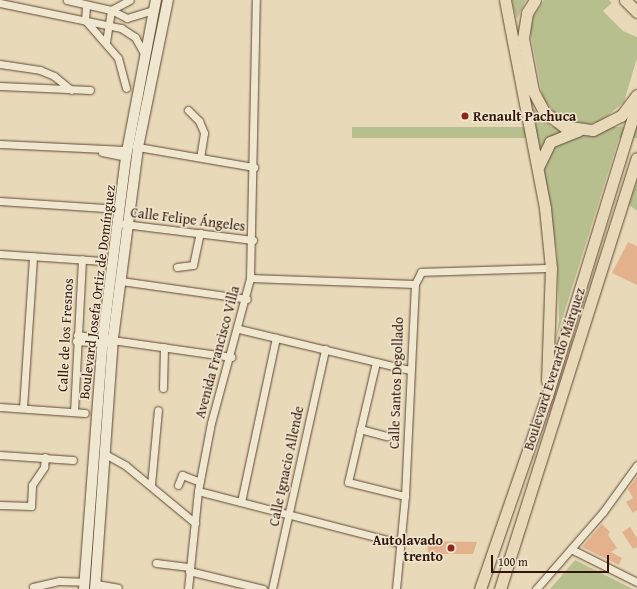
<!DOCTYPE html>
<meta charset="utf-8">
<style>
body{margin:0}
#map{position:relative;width:637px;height:589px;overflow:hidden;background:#e8dab8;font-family:"Gentium Book Plus",serif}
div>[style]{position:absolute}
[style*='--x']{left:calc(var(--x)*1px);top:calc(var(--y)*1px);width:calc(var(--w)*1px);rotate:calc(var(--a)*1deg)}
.green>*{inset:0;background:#b8bf8e;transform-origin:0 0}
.building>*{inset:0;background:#e4b18d}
.roads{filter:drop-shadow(0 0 1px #604634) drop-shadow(0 0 1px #604634)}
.street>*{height:7px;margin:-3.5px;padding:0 3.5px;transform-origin:3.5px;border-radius:3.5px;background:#f0e7d1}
.secondary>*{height:10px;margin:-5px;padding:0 5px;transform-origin:5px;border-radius:5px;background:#f0e7d1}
.primary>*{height:11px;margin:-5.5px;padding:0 5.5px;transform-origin:5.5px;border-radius:5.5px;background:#e8dab8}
.dots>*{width:11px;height:11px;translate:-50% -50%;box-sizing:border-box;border:2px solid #f0e7d1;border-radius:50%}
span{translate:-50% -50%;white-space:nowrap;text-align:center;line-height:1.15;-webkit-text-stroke:3px #f0e7d1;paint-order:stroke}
.poi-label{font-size:14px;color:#321508;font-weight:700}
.left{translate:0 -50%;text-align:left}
.right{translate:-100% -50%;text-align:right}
.street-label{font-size:14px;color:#321508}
.scale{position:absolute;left:491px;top:555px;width:118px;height:18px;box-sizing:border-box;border:2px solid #321508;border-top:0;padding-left:5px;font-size:12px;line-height:14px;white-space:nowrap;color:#321508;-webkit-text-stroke:3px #f0e7d1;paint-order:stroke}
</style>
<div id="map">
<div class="green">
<i style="clip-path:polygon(512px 0,526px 0,517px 19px,515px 13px)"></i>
<i style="clip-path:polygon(544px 0,609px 0,612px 3px,603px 11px,623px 31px,637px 37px,637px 58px,624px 102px,601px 121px,588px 124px,571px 122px,558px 116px,543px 99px,530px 31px,533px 17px)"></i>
<i style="clip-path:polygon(533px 108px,552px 128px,562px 133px,540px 149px)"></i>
<i style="clip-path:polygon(623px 125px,556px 339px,559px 320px,557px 252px,542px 164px,551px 147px,573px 138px,598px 137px)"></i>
<i style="left:637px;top:127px;width:11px;height:285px;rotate:90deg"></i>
<i style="clip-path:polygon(637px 181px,637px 211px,629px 205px)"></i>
<i style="clip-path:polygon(575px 560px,633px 589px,550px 589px)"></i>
</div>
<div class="building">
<i style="clip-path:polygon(628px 242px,637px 246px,637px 285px,612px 273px)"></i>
<i style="clip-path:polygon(637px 477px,637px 510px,633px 513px,626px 502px,633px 498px,628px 489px)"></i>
<i style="clip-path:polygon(602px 524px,610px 532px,608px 535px,617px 548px,611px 552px,622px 558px,619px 565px,582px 547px)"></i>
<i style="clip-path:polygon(630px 527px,637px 538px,637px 547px,633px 549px,622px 532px)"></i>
<i style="clip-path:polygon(427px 541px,477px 542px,473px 554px,428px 554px)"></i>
</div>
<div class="roads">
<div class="street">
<i style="--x:67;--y:0;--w:45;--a:12.8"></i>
<i style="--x:111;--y:10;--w:18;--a:27"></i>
<i style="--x:127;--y:18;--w:28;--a:-17"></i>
<i style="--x:0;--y:3;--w:124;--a:11.7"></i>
<i style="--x:121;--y:28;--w:17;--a:33"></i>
<i style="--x:135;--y:37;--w:18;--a:61"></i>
<i style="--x:86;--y:6;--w:14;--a:94"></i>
<i style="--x:85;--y:20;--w:50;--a:49"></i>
<i style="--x:118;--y:58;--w:31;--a:75"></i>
<i style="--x:111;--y:10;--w:21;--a:-28"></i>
<i style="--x:106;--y:42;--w:32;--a:-81"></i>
<i style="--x:0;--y:64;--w:40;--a:8.5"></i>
<i style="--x:40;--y:70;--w:15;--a:23"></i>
<i style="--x:54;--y:76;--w:22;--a:39"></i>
<i style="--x:0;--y:86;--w:90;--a:2.5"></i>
<i style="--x:188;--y:110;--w:16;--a:45"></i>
<i style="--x:199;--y:121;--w:13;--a:67"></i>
<i style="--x:204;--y:133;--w:24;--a:99"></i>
<i style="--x:0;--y:144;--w:126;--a:2.7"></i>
<i style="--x:138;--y:147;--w:118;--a:9.8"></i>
<i style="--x:102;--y:152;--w:25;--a:12"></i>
<i style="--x:0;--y:201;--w:105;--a:3.8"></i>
<i style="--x:124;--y:224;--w:130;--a:7.1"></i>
<i style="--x:0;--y:254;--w:103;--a:3.9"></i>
<i style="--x:177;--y:267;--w:16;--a:-7"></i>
<i style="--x:193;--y:265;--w:33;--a:-78"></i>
<i style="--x:250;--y:278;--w:165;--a:2.1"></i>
<i style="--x:121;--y:281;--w:127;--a:8.1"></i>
<i style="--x:239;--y:329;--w:176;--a:13.5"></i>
<i style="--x:77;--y:335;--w:156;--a:8.1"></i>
<i style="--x:76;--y:341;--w:30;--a:4"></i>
<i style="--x:376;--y:362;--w:123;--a:103.1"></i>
<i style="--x:348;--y:482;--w:59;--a:13.8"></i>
<i style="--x:163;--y:388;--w:41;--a:-88.6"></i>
<i style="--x:0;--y:407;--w:85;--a:4"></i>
<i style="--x:23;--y:408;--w:152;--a:-86.2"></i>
<i style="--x:74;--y:412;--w:153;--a:-87"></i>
<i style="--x:360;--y:429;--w:28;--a:15"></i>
<i style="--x:105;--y:454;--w:23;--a:29"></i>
<i style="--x:125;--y:465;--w:91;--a:39.6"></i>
<i style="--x:0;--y:455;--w:73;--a:3.9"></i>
<i style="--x:151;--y:485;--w:75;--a:-84.7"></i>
<i style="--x:178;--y:485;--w:11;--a:-68"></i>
<i style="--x:182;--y:475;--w:19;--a:21"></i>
<i style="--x:198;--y:491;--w:208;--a:14.5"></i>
<i style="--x:241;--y:502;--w:168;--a:-78"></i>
<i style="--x:0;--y:505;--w:31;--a:2"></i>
<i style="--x:31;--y:506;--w:21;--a:-87"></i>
<i style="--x:32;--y:485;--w:22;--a:-56"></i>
<i style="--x:44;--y:467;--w:10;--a:-84"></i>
<i style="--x:571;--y:549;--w:74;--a:26.6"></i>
<i style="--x:156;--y:563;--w:34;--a:7"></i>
<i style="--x:189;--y:571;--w:76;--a:13.7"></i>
<i style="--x:96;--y:584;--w:22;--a:10"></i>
<i style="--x:33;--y:587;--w:27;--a:-13"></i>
<i style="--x:59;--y:581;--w:25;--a:2"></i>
<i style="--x:188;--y:589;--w:99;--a:-84.2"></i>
<i style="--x:198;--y:491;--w:69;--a:-79.2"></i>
<i style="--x:211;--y:423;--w:150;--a:-74.9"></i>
<i style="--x:250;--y:278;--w:278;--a:-88.8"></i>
<i style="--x:272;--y:589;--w:246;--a:-77.5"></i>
<i style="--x:396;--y:589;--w:93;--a:-84.5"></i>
<i style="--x:405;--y:496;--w:212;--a:-87.3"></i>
<i style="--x:415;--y:284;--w:13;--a:-63"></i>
<i style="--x:421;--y:272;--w:130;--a:-1.8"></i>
<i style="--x:536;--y:589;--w:102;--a:-49"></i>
<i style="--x:603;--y:512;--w:58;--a:-54.1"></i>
</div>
<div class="secondary">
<i style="--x:84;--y:589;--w:253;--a:-85.7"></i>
<i style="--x:103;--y:337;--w:181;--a:-82.7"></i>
<i style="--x:126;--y:157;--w:160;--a:-79.2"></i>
<i style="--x:95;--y:589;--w:252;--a:-85.9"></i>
<i style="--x:113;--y:338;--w:193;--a:-82.5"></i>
<i style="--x:138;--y:147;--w:150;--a:-78.5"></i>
</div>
<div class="primary">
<i style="--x:505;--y:0;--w:212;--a:79.1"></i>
<i style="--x:545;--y:208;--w:60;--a:84.3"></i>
<i style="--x:551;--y:268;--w:113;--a:92"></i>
<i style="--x:535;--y:0;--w:15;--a:122"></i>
<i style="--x:527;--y:13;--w:25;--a:99"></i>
<i style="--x:523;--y:38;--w:54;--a:79.3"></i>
<i style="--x:533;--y:91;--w:24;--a:62"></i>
<i style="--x:544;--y:112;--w:24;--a:36"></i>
<i style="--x:563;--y:126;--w:30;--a:8"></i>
<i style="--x:593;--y:130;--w:31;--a:-27"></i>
<i style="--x:621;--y:116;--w:26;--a:-53"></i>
<i style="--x:625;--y:0;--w:17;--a:45"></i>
<i style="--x:538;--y:167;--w:28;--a:-64"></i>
<i style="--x:550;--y:142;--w:31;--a:-22"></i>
<i style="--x:480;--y:589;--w:204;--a:-70.9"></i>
<i style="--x:547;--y:396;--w:306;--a:-72.9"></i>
<i style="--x:500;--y:589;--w:452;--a:-72.4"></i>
</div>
</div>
<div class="dots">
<i style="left:465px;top:116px;background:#8f2418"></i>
<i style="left:451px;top:548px;background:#8f2418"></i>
</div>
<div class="poi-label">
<span class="left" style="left:473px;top:116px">Renault Pachuca</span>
<span class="right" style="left:443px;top:548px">Autolavado<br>trento</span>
</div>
<div class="street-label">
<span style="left:188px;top:219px;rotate:7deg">Calle Felipe Ángeles</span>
<span style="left:97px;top:292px;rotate:-83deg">Boulevard Josefa Ortiz de Domínguez</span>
<span style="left:65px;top:335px;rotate:-87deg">Calle de los Fresnos</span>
<span style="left:217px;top:352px;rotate:-75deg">Avenida Francisco Villa</span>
<span style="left:554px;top:369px;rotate:-72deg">Boulevard Everardo Márquez</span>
<span style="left:396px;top:383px;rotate:-88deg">Calle Santos Degollado</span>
<span style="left:286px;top:466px;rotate:-78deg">Calle Ignacio Allende</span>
</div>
<div class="scale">100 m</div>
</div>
